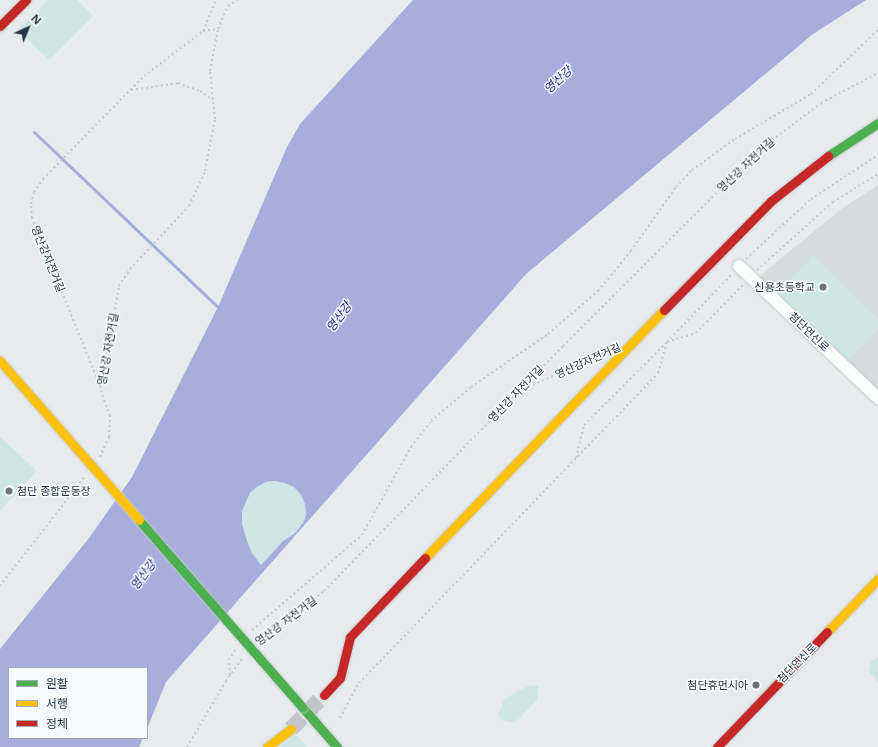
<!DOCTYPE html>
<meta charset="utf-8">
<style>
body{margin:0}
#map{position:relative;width:878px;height:747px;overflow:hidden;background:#e7ebed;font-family:"Open Sans","Noto Sans KR",sans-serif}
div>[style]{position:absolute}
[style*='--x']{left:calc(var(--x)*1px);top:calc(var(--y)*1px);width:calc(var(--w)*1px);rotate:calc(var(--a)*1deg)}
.built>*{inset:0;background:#d5dcdf}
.green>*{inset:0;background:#d0e6e6}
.water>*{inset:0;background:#a7addd}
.stream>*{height:3px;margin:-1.5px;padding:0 1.5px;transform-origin:1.5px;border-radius:1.5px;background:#a7addd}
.secondary-tunnel>*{height:16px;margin-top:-8px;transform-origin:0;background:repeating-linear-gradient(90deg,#c0c6cb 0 16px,transparent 0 24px)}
.path>*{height:2px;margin-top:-1px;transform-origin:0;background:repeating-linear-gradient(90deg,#c6cacf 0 2px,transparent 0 5px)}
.roads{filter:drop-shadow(0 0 1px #c2c7c9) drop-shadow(0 0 1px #c2c7c9)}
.street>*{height:12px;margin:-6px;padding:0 6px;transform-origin:6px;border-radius:6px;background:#fbfcfc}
.fast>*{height:9px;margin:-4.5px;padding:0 4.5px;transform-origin:4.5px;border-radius:4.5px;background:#4caf50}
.slow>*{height:9px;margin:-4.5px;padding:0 4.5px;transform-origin:4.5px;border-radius:4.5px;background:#ffc107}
.jam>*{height:9px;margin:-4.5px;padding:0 4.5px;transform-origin:4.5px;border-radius:4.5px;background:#c62828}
.bridges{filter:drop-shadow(0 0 1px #c5c9cc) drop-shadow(0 0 1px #c5c9cc)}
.fast-bridge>*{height:9px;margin:-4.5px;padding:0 4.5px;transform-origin:4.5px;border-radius:4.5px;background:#4caf50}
.slow-bridge>*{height:9px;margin:-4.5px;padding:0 4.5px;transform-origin:4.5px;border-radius:4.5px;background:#ffc107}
.dots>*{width:11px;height:11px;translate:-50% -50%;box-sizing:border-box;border:2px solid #f7fafb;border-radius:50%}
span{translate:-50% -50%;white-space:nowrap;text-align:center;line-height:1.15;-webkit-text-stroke:3px #f7fafb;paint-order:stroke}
.street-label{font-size:11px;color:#233443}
.poi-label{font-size:11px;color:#233443}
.right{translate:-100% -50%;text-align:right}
.left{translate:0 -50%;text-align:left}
.water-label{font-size:12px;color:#192383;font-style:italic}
.legend{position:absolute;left:8px;top:667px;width:140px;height:72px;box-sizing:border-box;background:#f7fafb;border:1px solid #a2abb1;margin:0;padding:5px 7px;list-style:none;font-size:12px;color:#233443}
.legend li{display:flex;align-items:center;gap:8px;height:20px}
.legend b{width:20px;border:1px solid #a2abb1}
.north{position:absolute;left:8px;top:8px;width:40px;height:40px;-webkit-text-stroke:3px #f7fafb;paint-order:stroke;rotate:44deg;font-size:11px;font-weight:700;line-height:16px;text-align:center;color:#233443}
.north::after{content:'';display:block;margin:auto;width:14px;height:18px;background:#233443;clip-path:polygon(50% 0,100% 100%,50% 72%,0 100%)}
</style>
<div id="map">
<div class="built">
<i style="clip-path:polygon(878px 185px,878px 393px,761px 280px,762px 274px,841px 209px)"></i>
</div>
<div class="green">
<i style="clip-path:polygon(48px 0,77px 0,93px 16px,49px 60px,18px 30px)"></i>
<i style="clip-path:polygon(813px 256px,878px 319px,878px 329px,846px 362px,776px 294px)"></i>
<i style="clip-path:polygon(0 437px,37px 471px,0 511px)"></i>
<i style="clip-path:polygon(275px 481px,285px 483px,294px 487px,301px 495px,305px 504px,306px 515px,303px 523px,294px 534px,275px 549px,261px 565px,252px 553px,246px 538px,242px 524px,242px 511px,250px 493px,257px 487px,266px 482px)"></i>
<i style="clip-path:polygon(878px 657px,878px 682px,868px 671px,871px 661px)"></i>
<i style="clip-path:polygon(532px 685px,539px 686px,537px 700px,515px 723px,501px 720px,498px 715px,504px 700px,517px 691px)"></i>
<i style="clip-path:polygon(296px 734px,307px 747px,280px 747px)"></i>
</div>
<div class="water">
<i style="clip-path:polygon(evenodd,413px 0,866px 0,813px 34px,526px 274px,166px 682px,147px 729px,147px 668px,9px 668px,9px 738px,143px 738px,139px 747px,0 747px,0 649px,89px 538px,132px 477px,218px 307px,287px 147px,300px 124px,413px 0,275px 481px,285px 483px,294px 487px,301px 495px,305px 504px,306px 515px,303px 523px,294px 534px,283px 541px,261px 565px,252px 553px,246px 538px,242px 524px,242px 511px,250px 493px,257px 487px,266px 482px,275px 481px)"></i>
</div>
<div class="stream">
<i style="--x:34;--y:132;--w:254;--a:43.6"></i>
</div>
<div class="secondary-tunnel">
<i style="--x:291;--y:729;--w:47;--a:-45.9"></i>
</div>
<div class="path">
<i style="--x:203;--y:31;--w:15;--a:-8"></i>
<i style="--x:131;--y:90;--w:48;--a:-8.5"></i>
<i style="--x:178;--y:83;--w:23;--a:20"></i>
<i style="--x:200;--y:91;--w:16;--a:35"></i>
<i style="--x:746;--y:259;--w:88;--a:-42.7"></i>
<i style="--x:811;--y:199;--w:80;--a:-33.3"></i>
<i style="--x:757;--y:270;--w:102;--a:-41.8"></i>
<i style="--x:833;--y:202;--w:53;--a:-31.9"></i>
<i style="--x:100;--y:386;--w:181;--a:-112"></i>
<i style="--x:32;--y:218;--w:14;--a:-94"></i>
<i style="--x:31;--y:204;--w:12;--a:-76"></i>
<i style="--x:34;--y:192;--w:16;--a:-55"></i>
<i style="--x:43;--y:179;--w:144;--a:-45.6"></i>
<i style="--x:144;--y:76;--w:74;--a:-37.3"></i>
<i style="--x:203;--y:31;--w:34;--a:-67"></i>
<i style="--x:519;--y:391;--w:92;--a:-23.8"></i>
<i style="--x:100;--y:457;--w:22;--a:-66"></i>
<i style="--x:109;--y:437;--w:21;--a:-87"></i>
<i style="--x:110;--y:416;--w:30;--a:-110"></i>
<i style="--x:100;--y:388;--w:104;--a:-79.4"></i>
<i style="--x:119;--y:286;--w:20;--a:-57"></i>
<i style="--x:130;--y:269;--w:86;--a:-46.9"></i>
<i style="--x:189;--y:206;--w:38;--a:-65"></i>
<i style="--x:205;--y:171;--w:53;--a:-79.1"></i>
<i style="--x:215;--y:119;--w:48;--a:-95.9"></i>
<i style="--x:210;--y:71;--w:43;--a:-79.2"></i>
<i style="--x:218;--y:29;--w:25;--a:-67"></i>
<i style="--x:228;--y:6;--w:11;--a:-34"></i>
<i style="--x:576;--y:458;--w:34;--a:-76"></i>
<i style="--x:584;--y:425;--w:117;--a:-45"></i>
<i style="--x:667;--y:342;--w:94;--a:-46.3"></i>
<i style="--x:0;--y:586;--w:139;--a:-52.3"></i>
<i style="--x:252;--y:630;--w:145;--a:-40.8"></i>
<i style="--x:362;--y:535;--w:101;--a:-60.9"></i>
<i style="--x:411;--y:447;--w:33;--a:-52"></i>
<i style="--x:431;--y:421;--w:52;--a:-40.4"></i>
<i style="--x:471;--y:387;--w:93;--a:-34.5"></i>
<i style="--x:548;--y:334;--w:66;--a:-40.7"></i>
<i style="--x:598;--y:291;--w:52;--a:-50.5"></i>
<i style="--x:631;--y:251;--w:78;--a:-54.9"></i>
<i style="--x:676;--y:187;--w:23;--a:-47"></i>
<i style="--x:692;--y:170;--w:53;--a:-35.8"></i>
<i style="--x:735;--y:139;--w:88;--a:-30.6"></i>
<i style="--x:811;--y:94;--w:93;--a:-43.7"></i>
<i style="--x:260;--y:641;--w:43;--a:-35.5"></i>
<i style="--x:295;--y:616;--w:38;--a:-41"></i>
<i style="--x:324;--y:591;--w:342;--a:-45.7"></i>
<i style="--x:563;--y:346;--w:284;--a:-44.9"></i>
<i style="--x:764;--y:146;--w:71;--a:-37"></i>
<i style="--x:821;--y:103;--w:64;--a:-27.8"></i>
<i style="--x:230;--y:675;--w:15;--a:-94"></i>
<i style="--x:229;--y:660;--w:12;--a:-59"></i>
<i style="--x:340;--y:718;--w:40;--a:-62"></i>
<i style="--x:359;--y:683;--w:431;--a:-46"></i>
<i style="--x:658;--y:373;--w:32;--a:-74"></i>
<i style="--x:667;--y:342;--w:30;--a:-17"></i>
<i style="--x:696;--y:333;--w:67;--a:-45.6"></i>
<i style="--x:187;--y:747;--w:77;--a:-59.4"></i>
<i style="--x:226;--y:681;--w:29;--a:-54"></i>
</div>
<div class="roads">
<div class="street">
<i style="--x:739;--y:266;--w:192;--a:43.5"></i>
</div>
<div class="fast">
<i style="--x:828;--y:156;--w:60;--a:-33.4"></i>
<i style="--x:303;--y:708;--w:52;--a:48.9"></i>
</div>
<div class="slow">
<i style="--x:425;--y:558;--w:344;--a:-46.1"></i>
<i style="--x:827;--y:632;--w:74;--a:-46.1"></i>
<i style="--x:267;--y:747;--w:30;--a:-37"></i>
</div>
<div class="jam">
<i style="--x:0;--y:26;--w:37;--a:-45"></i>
<i style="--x:664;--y:310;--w:153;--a:-45.5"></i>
<i style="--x:771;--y:201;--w:73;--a:-38.3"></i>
<i style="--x:324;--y:695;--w:23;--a:-47"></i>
<i style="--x:340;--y:678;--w:42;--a:-76.3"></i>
<i style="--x:350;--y:637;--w:109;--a:-46.5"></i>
<i style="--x:717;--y:747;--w:159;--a:-46.3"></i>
</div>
</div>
<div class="bridges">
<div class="fast-bridge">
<i style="--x:139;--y:520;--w:249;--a:48.9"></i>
</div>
<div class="slow-bridge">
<i style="--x:0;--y:361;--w:211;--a:48.8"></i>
</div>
</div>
<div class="dots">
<i style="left:823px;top:287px;background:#68747e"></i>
<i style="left:9px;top:491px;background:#68747e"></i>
<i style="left:756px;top:685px;background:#68747e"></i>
</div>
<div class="street-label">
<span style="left:746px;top:165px;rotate:-43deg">영산강 자전거길</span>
<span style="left:48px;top:259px;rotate:68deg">영산강자전거길</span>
<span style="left:809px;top:332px;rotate:44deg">첨단연신로</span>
<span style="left:108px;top:349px;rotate:-80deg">영산강 자전거길</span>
<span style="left:588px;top:361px;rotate:-24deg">영산강자전거길</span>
<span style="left:516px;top:394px;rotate:-46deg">영산강 자전거길</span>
<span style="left:286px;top:621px;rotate:-37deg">영산강 자전거길</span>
<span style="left:797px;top:663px;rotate:-46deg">첨단연신로</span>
</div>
<div class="poi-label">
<span class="right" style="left:815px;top:287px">신용초등학교</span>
<span class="left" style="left:17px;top:491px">첨단 종합운동장</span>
<span class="right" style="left:748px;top:685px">첨단휴먼시아</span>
</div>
<div class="water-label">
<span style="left:558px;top:80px;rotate:-43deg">영산강</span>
<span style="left:339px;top:317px;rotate:-53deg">영산강</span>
<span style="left:143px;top:575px;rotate:-53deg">영산강</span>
</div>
<ul class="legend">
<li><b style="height:5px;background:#4caf50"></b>원활</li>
<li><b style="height:5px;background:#ffc107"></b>서행</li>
<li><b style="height:5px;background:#c62828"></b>정체</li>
</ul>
<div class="north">N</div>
</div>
